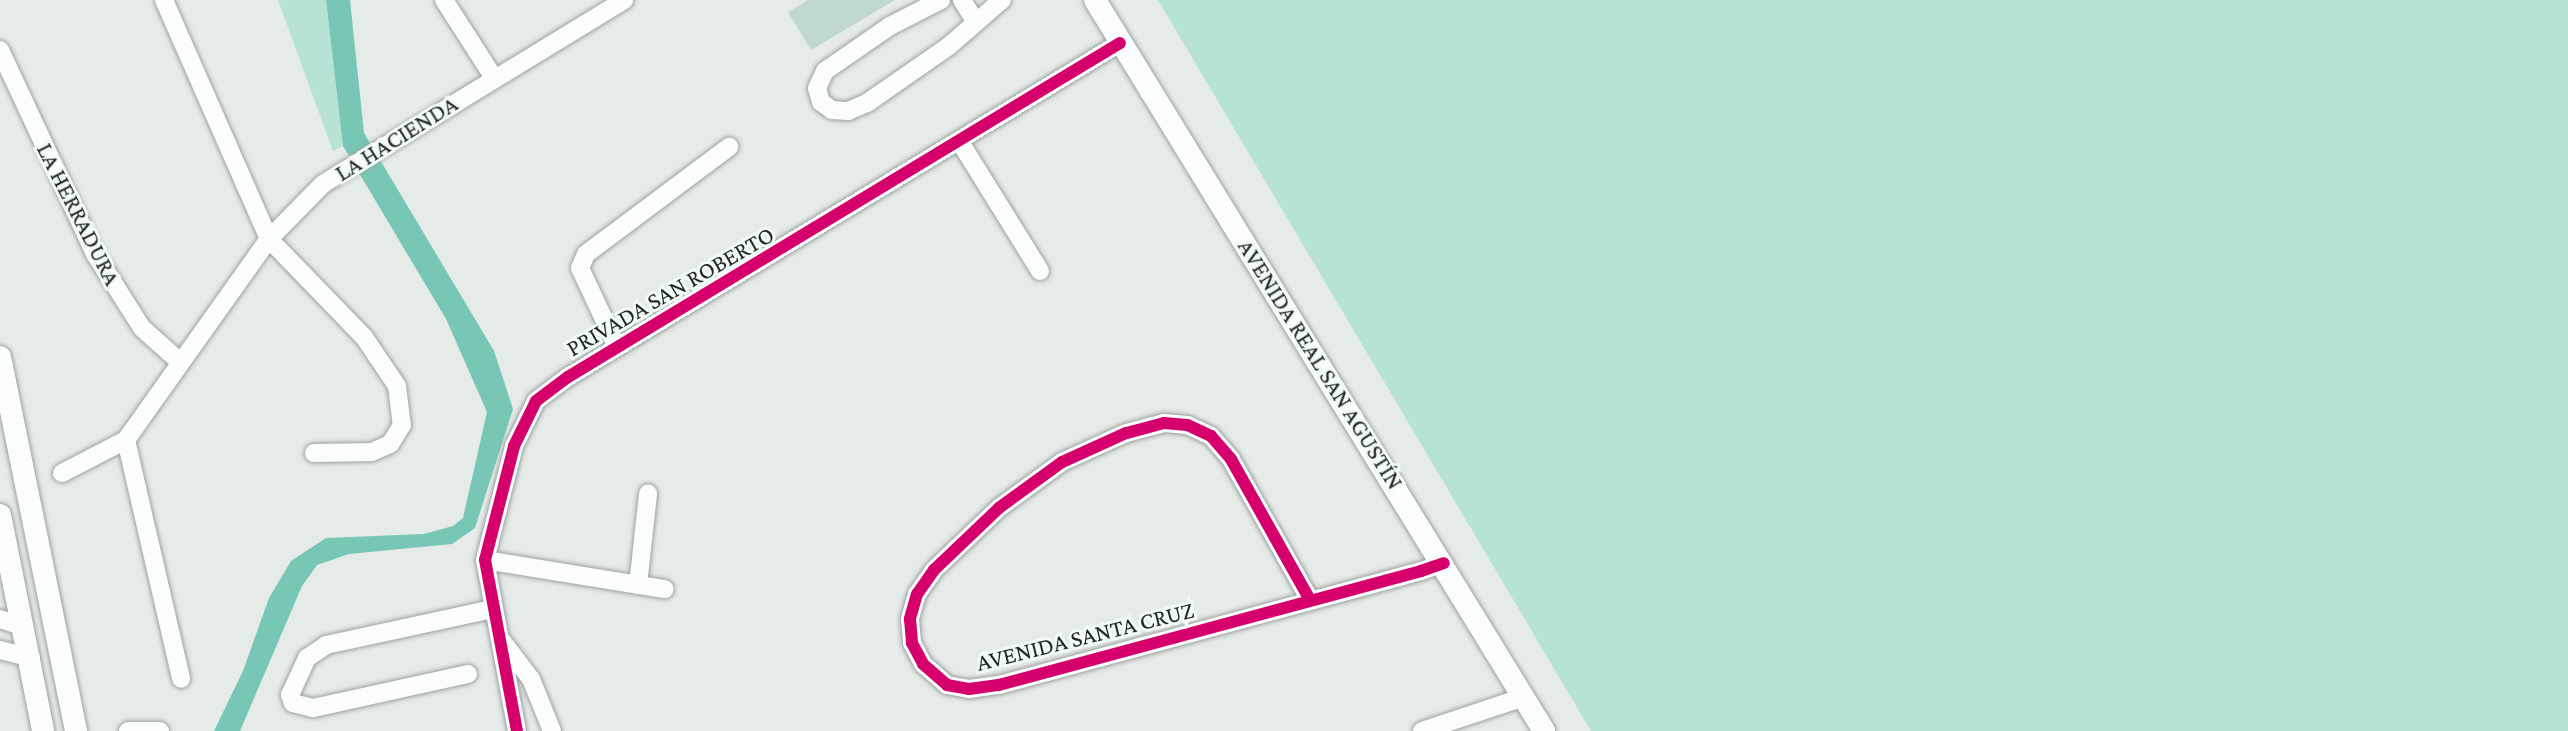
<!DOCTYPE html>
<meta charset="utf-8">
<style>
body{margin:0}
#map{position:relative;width:2568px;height:731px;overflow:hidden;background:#e5ebe9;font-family:"Crimson Pro",serif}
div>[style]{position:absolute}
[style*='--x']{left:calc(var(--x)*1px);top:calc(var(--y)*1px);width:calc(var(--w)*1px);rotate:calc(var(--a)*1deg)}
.green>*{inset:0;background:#b6e3d6}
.water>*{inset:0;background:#78c7b4}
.building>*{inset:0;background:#c0d8d1}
.roads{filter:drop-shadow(0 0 2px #9ea2a0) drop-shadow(0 0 2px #9ea2a0)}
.minor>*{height:18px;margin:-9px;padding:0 9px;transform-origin:9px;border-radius:9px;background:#fbfcfc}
.major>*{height:22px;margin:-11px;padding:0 11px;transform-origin:11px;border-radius:11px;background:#fbfcfc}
.cycleway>*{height:12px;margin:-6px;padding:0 6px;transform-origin:6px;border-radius:6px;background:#d6006c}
span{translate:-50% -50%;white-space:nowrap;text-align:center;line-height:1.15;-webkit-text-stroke:6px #f0faf7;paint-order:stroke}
.street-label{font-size:24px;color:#232625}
</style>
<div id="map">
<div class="green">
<i style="clip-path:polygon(278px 0,326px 0,343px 146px,333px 151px)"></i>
<i style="clip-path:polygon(1158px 0,2568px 0,2568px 731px,1591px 731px)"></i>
</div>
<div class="water">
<i style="clip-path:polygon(326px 0,350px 0,364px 133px,494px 351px,513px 409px,475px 528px,452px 544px,349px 554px,317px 565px,302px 586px,240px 731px,214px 731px,243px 671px,269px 598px,291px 561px,326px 538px,424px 534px,453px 526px,463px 518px,487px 412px,446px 319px,343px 146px)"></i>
</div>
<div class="building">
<i style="clip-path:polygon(808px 0,895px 0,811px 50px,788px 12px)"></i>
</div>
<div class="roads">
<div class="minor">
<i style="--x:164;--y:0;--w:261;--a:66.3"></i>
<i style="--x:269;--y:239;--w:136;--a:45.9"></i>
<i style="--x:364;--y:337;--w:59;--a:56"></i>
<i style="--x:397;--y:386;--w:39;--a:83"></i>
<i style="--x:402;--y:425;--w:22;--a:122"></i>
<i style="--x:390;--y:444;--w:20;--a:156"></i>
<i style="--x:372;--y:452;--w:58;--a:179"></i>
<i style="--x:444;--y:0;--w:93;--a:57.3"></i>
<i style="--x:941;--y:0;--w:57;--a:153"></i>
<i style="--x:890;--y:26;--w:79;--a:145.3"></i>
<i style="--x:825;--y:71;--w:19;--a:115"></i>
<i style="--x:817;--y:88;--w:15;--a:74"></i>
<i style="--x:821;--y:102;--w:14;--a:36"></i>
<i style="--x:832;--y:110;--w:16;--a:4"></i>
<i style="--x:848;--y:111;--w:21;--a:-23"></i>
<i style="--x:867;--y:103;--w:100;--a:-34.8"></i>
<i style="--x:949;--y:46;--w:70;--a:-41"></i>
<i style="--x:962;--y:0;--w:25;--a:58"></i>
<i style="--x:0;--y:50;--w:225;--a:65"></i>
<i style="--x:95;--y:254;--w:88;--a:57.6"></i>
<i style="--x:142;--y:328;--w:51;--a:41.8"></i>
<i style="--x:960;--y:142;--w:152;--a:58.2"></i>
<i style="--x:617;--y:347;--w:87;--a:-115.1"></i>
<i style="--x:580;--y:268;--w:15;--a:-67"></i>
<i style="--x:586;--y:254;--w:179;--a:-36.8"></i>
<i style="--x:126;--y:440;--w:245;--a:77"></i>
<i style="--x:62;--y:473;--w:72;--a:-27.3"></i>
<i style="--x:126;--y:440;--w:247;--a:-54.6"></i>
<i style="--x:269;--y:239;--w:77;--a:-45.5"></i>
<i style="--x:323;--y:184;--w:353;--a:-31.4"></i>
<i style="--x:485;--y:560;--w:182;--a:9.2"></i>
<i style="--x:638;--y:585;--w:92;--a:-83.7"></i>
<i style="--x:1310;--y:600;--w:162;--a:-119.3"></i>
<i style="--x:1231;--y:459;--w:30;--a:-131"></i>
<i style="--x:1211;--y:436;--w:26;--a:-155"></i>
<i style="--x:1187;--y:425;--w:23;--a:-175"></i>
<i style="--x:1164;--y:423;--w:39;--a:165"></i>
<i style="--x:1126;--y:433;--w:70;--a:155.6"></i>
<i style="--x:1062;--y:462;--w:78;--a:143.9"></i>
<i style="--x:999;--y:508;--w:90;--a:136.4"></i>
<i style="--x:934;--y:570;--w:29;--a:125"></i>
<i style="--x:917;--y:594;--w:26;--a:106"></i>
<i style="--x:910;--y:619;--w:24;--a:85"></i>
<i style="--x:912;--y:643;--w:24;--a:62"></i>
<i style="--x:923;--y:664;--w:32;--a:41"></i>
<i style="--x:947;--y:685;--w:22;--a:10"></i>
<i style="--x:969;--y:689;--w:30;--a:-8"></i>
<i style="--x:999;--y:685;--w:437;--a:-15.1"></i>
<i style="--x:1421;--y:571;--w:24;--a:-19"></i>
<i style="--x:0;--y:619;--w:25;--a:18"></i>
<i style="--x:502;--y:641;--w:48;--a:52.7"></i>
<i style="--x:531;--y:679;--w:56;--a:68"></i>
<i style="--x:0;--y:650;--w:32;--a:14"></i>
<i style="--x:468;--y:674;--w:159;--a:167.6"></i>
<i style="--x:313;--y:708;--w:21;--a:-166"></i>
<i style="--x:293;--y:703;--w:9;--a:-111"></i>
<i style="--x:290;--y:695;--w:41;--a:-65.3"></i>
<i style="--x:307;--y:658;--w:23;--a:-34"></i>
<i style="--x:326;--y:645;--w:171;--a:-12.2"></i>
<i style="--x:128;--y:731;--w:32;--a:0"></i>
<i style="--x:517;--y:731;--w:174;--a:-100.6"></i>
<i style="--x:485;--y:560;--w:118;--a:-75.7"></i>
<i style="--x:514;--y:446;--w:50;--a:-63.9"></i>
<i style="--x:536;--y:401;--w:40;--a:-37"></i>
<i style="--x:568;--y:377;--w:645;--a:-31.18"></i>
<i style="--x:1422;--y:731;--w:108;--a:-18.4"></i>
</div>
<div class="major">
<i style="--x:1095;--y:0;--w:858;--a:58.44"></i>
<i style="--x:0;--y:357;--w:382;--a:78.5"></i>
<i style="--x:0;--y:515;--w:220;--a:78.7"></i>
</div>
</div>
<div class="cycleway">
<i style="--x:1310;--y:600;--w:162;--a:-119.3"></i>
<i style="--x:1231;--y:459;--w:30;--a:-131"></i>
<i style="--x:1211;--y:436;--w:26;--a:-155"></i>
<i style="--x:1187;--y:425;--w:23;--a:-175"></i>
<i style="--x:1164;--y:423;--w:39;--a:165"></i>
<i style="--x:1126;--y:433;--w:70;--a:155.6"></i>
<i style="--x:1062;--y:462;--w:78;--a:143.9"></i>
<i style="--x:999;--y:508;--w:90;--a:136.4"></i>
<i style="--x:934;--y:570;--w:29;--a:125"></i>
<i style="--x:917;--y:594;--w:26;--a:106"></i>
<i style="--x:910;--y:619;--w:24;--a:85"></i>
<i style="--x:912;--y:643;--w:24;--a:62"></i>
<i style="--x:923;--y:664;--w:32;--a:41"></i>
<i style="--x:947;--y:685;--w:22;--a:10"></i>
<i style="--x:969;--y:689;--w:30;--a:-8"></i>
<i style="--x:999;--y:685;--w:437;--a:-15.1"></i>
<i style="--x:1421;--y:571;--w:24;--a:-19"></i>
<i style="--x:517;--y:731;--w:174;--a:-100.6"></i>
<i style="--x:485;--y:560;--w:118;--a:-75.7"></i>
<i style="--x:514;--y:446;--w:50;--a:-63.9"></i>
<i style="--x:536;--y:401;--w:40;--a:-37"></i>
<i style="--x:568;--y:377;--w:645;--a:-31.18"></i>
</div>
<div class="street-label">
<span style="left:396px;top:138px;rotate:-32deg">LA HACIENDA</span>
<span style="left:79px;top:214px;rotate:63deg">LA HERRADURA</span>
<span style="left:670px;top:291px;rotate:-30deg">PRIVADA SAN ROBERTO</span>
<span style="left:1321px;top:364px;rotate:58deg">AVENIDA REAL SAN AGUSTÍN</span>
<span style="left:1085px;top:636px;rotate:-14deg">AVENIDA SANTA CRUZ</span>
</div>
</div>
